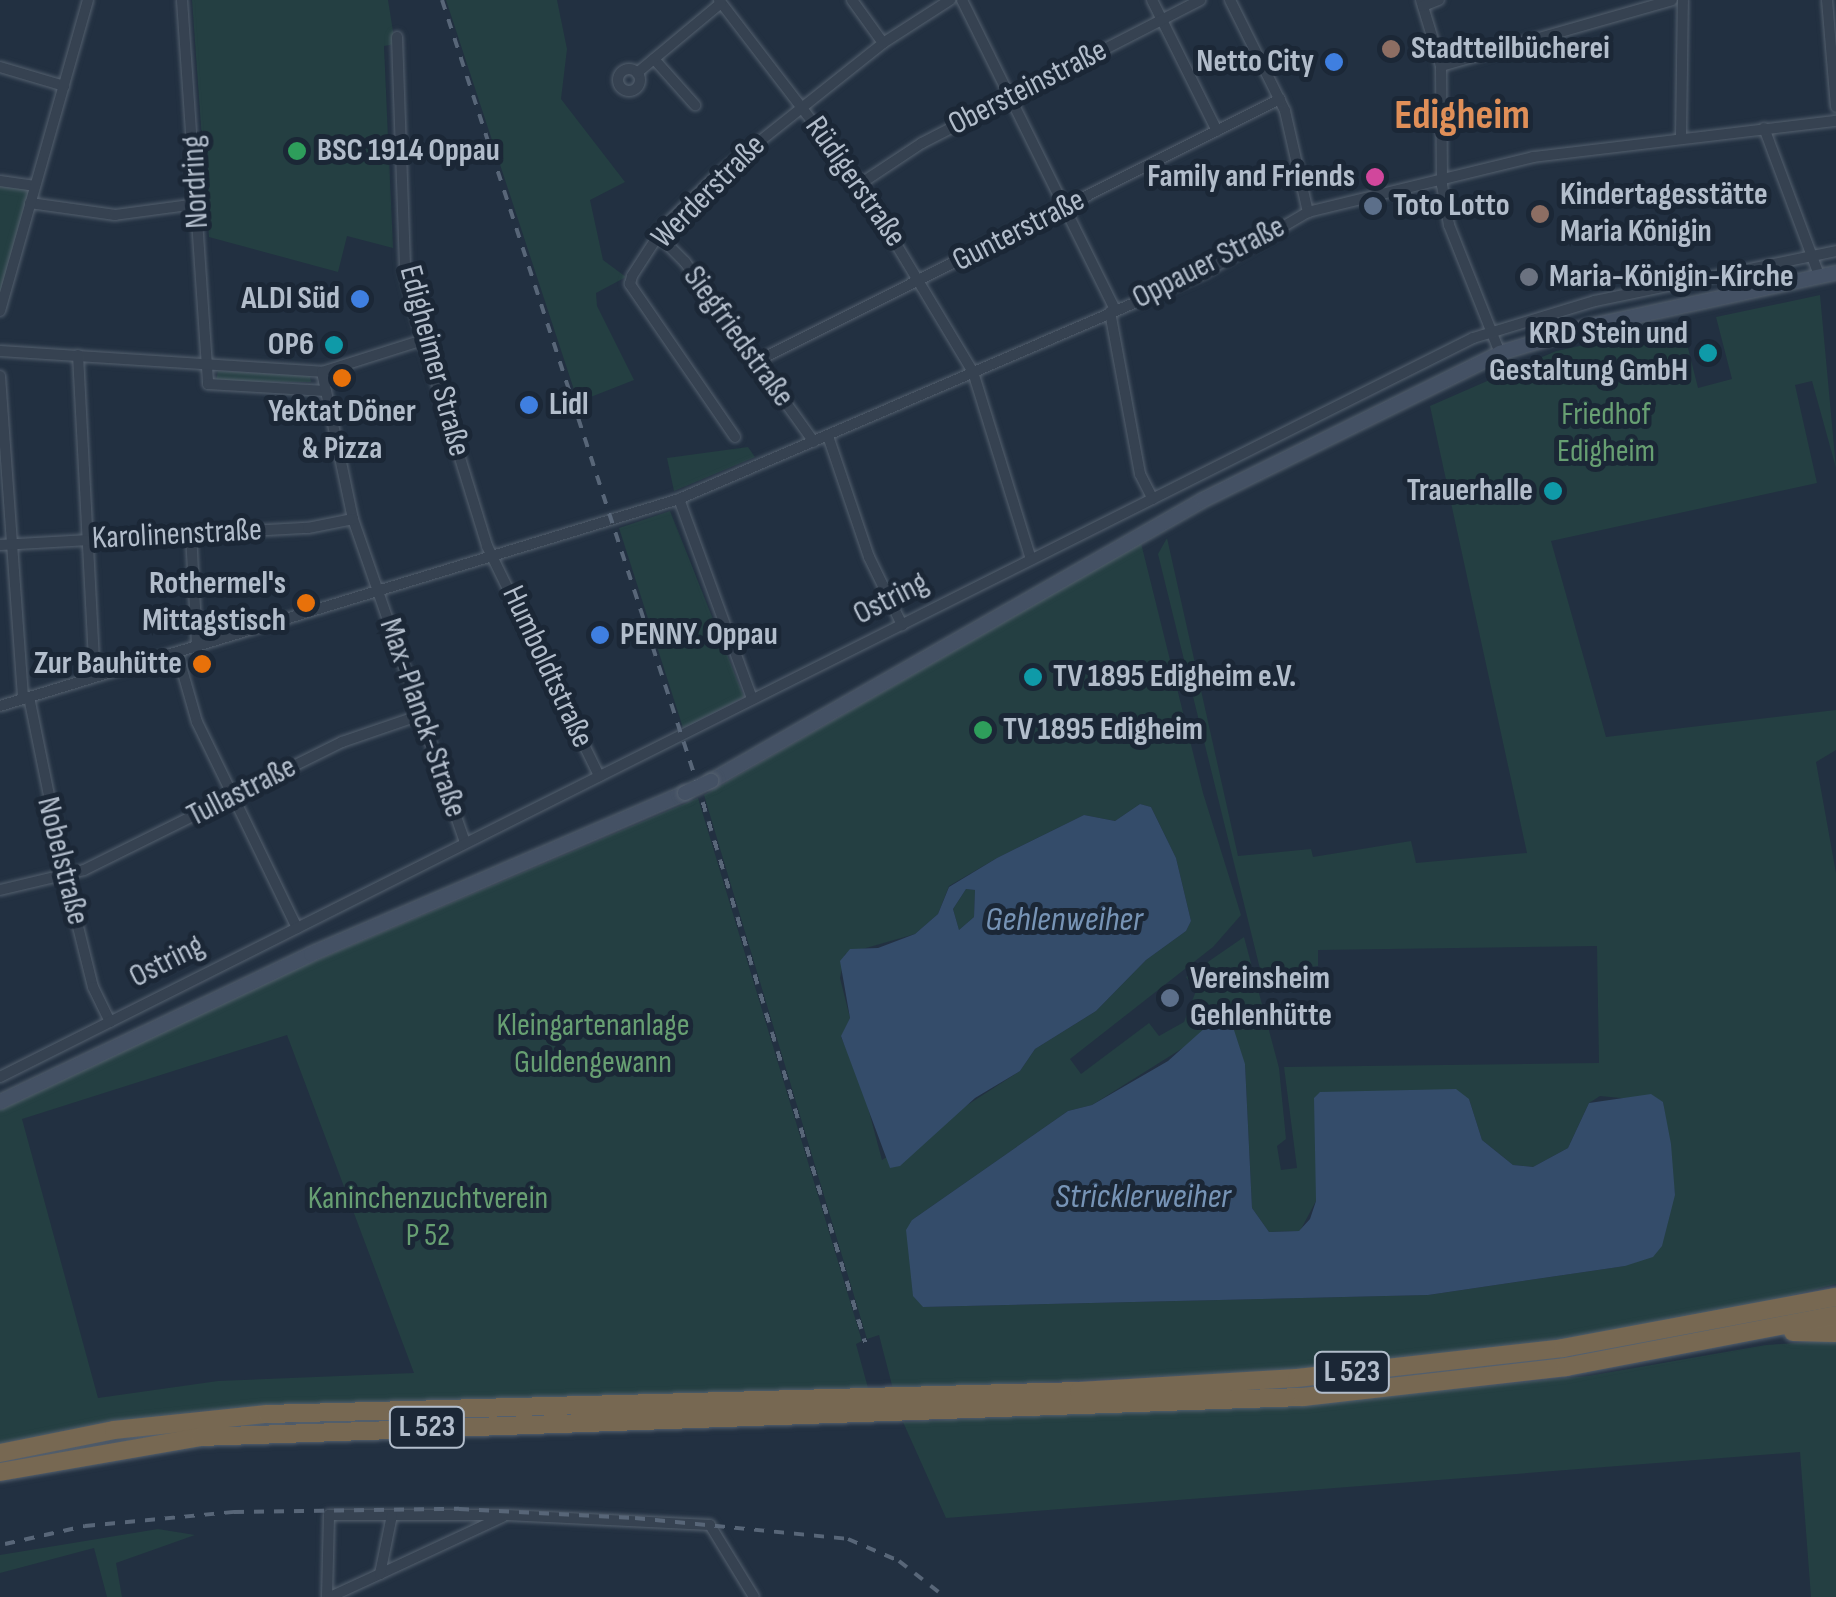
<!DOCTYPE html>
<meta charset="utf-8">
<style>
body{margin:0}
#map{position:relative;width:1836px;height:1597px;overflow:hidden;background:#223041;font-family:"Sofia Sans Condensed",sans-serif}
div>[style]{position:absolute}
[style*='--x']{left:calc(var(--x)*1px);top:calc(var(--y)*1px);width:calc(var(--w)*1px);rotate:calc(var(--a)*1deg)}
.green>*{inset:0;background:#243f42}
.water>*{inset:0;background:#344c6a}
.roads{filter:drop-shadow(0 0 2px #54606e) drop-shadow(0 0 2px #54606e)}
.street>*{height:10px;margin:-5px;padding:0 5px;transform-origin:5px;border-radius:5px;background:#364251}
.street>.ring{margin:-5px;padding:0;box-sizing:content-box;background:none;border:10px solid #364251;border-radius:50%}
.secondary>*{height:14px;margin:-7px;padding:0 7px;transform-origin:7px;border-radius:7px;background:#445164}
.highway>*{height:18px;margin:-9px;padding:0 9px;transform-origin:9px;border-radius:9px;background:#776852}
.rail>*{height:4px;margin-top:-2px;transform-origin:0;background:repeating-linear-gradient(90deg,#586678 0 10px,transparent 0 20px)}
.bridges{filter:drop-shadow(0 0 2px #54606e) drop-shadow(0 0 2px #54606e)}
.secondary-bridge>*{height:14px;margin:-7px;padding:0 7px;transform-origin:7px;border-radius:7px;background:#445164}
.dots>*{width:28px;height:28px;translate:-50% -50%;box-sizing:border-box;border:5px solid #1b2736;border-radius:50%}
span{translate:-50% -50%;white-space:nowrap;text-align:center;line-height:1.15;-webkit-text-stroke:10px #1b2736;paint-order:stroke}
.shield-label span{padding:2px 8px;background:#1b2736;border:2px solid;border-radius:8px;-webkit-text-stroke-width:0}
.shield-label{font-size:30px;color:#b2bdcb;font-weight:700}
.poi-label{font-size:32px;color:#b2bdcb;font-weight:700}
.left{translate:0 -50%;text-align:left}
.right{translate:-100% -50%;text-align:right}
.street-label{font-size:32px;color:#b2bdcb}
.park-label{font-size:32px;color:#679f72}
.water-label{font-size:35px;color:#7794b6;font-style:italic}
.district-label{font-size:42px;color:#e08f58;font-weight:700}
</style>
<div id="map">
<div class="green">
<i style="clip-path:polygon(192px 0,388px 0,395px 44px,384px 46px,393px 248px,347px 236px,338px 272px,209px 237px)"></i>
<i style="clip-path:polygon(446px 0,557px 0,567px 49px,561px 99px,625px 182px,590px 200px,603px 260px,626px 277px,596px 293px,597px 306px,634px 380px,578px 402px)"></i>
<i style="clip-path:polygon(0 185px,31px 189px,0 298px)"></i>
<i style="clip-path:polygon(evenodd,1820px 295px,1836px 468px,1812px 381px,1795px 385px,1817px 483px,1551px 541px,1606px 737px,1836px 710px,1836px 750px,1816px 762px,1836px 873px,1836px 1284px,1740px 1309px,1496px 1351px,1320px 1369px,893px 1389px,879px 1335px,867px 1339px,704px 795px,1141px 543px,1203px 793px,1241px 915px,1213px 947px,1070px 1059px,1081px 1074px,1149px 1023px,1159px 1036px,1184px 1022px,1196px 991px,1186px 977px,1244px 937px,1279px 1068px,1286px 1139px,1277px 1146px,1281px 1170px,1297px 1168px,1284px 1067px,1599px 1063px,1597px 946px,1318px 950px,1318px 966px,1261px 973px,1158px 554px,1167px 538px,1238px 856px,1311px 849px,1313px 857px,1411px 841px,1416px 863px,1527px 853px,1430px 406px,1556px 351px,1682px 324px,1698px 388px,1732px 379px,1716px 317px,1820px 295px,1140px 804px,1151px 807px,1176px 858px,1191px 921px,1186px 931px,1146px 960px,1096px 1011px,1035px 1049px,1020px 1071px,882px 1160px,860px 1078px,841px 1037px,850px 1018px,840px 978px,845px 954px,915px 934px,938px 914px,949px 886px,997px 858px,1084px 815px,1115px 821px,1140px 804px,1820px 295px,1194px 1041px,1245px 1064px,1252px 1208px,1269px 1232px,1300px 1231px,1316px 1201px,1469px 1099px,1482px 1140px,1513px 1165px,1533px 1167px,1568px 1148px,1589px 1103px,1600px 1096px,1663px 1102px,1675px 1195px,1625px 1266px,1428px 1295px,923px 1307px,912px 1220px,1068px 1111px,1092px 1105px,1194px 1041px)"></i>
<i style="clip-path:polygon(218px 371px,310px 376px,311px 382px,216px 381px)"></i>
<i style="clip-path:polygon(748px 447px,755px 457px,674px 491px,667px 458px)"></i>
<i style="clip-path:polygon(670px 511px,744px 697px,683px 728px,619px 528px)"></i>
<i style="clip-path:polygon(evenodd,698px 798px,862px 1341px,856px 1344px,868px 1388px,200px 1411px,0 1446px,0 1110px,289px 972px,698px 798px,287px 1035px,414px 1373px,218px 1381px,98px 1398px,22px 1119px,287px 1035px)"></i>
<i style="clip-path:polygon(966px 889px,975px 890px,974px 917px,959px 930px,953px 909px)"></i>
<i style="clip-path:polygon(1836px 1340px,1836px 1597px,1811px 1597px,1800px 1452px,946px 1518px,903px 1422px,1294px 1404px,1588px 1376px,1766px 1345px)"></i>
<i style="clip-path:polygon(158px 1529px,195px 1535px,116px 1563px,122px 1597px,107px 1597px,94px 1548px,0 1573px,0 1555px)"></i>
</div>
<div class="water">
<i style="clip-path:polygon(evenodd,1140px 804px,1151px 807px,1176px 858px,1191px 921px,1186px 931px,1146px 960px,1096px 1011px,1035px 1049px,1020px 1071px,975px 1098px,900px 1166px,890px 1168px,841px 1036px,850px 1018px,840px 961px,850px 949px,878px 948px,915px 934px,938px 914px,949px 887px,997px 858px,1084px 815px,1115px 821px,1140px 804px,966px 889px,975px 890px,974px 917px,959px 930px,953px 909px,966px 889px)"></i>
<i style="clip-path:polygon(1216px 1018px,1234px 1030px,1245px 1064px,1252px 1208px,1269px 1232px,1299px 1231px,1310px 1219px,1316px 1201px,1314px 1098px,1320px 1092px,1456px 1089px,1469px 1099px,1482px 1140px,1513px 1165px,1533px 1167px,1568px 1148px,1589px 1103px,1651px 1094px,1663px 1102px,1671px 1144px,1675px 1195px,1662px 1246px,1653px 1257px,1625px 1266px,1428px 1295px,923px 1307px,913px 1296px,906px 1230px,912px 1220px,1068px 1111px,1092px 1105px,1168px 1061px)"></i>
</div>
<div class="roads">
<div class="street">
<i style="--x:182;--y:0;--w:385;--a:86.1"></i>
<i style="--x:208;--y:384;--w:118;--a:3.4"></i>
<i style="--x:719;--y:0;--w:232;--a:52.5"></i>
<i style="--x:860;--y:184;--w:219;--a:59"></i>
<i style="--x:973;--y:372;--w:196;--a:72.8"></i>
<i style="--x:852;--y:0;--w:53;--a:54.2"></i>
<i style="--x:962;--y:0;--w:345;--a:63.7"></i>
<i style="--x:1152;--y:0;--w:146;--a:63.6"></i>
<i style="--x:1230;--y:0;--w:124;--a:63.6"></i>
<i style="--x:1285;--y:111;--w:104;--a:77.2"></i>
<i style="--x:1421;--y:0;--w:69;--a:73.1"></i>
<i style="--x:1441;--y:66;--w:119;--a:89.5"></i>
<i style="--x:1442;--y:185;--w:41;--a:80.1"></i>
<i style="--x:1449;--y:225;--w:138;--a:68.3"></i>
<i style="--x:1827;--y:0;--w:107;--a:85.2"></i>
<i style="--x:1423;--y:6;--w:17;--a:-21"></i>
<i style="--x:397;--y:37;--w:234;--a:88"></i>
<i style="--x:405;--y:271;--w:45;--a:76"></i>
<i style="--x:416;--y:315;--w:242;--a:72.9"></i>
<i style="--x:487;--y:546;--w:256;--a:64"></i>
<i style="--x:654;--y:59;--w:62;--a:48.3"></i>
<i style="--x:1441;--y:66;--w:240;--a:-15.9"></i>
<i style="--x:0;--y:67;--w:67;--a:16.5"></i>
<i class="ring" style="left:618px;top:69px;width:12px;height:12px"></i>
<i style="--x:637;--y:73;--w:109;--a:-39.8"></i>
<i style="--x:1764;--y:128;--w:160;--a:69.5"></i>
<i style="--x:1681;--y:137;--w:137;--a:-89.2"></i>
<i style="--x:0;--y:181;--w:35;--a:8"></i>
<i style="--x:860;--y:184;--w:74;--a:-33.5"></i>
<i style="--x:922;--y:143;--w:313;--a:-27.2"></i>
<i style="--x:30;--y:203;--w:86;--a:8"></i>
<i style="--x:115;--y:215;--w:82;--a:-7.7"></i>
<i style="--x:658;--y:235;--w:38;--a:45"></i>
<i style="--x:685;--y:262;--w:221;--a:54.4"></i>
<i style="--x:0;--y:311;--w:323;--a:-74.2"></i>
<i style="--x:1110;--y:312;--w:165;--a:79.5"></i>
<i style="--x:1140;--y:474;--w:28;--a:63"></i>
<i style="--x:0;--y:351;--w:323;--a:3.7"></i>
<i style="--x:322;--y:372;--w:106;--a:-17.6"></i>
<i style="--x:78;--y:355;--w:322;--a:87"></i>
<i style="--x:757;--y:361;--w:585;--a:-26.61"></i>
<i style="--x:322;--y:372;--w:150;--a:78.1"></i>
<i style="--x:353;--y:519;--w:342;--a:70.9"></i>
<i style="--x:0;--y:376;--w:323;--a:85.9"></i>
<i style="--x:828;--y:436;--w:128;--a:71.3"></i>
<i style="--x:869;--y:557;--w:76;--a:64.1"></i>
<i style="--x:735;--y:437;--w:186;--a:-124.5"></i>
<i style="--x:630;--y:284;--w:8;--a:-76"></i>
<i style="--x:632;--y:276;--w:61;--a:-57.1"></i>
<i style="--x:665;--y:225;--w:71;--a:-43.9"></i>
<i style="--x:716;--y:176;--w:213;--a:-38.5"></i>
<i style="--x:883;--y:43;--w:80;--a:-32.7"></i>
<i style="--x:679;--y:499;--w:213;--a:69.9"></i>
<i style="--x:191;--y:534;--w:112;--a:86.9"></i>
<i style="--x:0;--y:545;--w:308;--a:-3.2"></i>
<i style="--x:308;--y:528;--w:46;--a:-11.3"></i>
<i style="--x:177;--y:652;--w:73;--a:74.1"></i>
<i style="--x:197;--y:722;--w:229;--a:64.1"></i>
<i style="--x:29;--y:697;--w:181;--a:78.5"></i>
<i style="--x:65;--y:874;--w:116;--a:76.1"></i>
<i style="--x:93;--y:987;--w:39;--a:64"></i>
<i style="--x:0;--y:706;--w:710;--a:-16.95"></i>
<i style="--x:679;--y:499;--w:572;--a:-23.29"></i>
<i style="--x:1204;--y:273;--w:121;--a:-30.4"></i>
<i style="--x:1308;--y:212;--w:232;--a:-13.7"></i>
<i style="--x:1533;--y:157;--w:305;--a:-6.8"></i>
<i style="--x:0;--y:890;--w:86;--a:-13.4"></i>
<i style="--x:84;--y:870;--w:288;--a:-26.4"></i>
<i style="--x:342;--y:742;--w:83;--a:-18.9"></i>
<i style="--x:0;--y:1077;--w:1648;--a:-26.64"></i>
<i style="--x:1473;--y:338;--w:127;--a:-16.9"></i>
<i style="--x:1595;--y:301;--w:246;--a:-11.7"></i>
<i style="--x:380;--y:1574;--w:135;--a:-25"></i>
<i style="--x:327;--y:1597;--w:82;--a:-88.6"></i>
<i style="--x:329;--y:1515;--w:177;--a:0"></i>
<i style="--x:506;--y:1515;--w:204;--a:2.8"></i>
<i style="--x:710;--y:1525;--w:84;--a:58.6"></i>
<i style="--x:330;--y:1597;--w:55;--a:-24.7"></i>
<i style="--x:380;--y:1574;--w:60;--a:-78.5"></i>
</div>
<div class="secondary">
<i style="--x:711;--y:781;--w:567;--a:-29.73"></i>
<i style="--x:1203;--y:500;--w:331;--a:-26.3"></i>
<i style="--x:1500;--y:353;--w:94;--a:-16.7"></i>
<i style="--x:1590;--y:326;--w:252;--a:-12.2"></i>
<i style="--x:0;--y:1102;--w:344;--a:-25.4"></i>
<i style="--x:311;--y:954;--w:407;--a:-23.3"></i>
</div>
<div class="highway">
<i style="--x:1793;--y:1332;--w:43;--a:1.3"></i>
<i style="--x:0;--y:1453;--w:116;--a:-11.4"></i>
<i style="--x:114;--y:1430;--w:154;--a:-6"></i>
<i style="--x:267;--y:1414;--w:812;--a:-1.62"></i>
<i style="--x:1079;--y:1391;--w:218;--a:-3.4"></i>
<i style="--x:1297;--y:1378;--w:268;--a:-6.4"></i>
<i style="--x:1563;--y:1348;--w:278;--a:-10.6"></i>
<i style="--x:0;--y:1472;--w:203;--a:-9.9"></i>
<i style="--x:200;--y:1437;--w:1104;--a:-2.08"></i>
<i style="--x:1303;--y:1397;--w:265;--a:-6.5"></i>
<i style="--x:1566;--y:1367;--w:275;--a:-10.9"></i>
</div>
</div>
<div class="rail">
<i style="--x:442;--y:0;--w:823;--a:71.96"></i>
<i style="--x:697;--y:783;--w:584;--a:73.27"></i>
<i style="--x:5;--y:1544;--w:82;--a:-12.7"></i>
<i style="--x:85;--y:1526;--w:150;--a:-5.4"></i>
<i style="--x:234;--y:1512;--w:225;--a:-0.8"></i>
<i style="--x:459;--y:1509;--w:176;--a:2.9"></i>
<i style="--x:635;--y:1518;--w:214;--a:5.6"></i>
<i style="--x:848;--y:1539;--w:56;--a:23.3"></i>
<i style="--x:899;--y:1561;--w:58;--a:38"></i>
</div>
<div class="bridges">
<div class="secondary-bridge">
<i style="--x:685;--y:793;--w:29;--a:-25"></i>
</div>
</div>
<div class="dots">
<i style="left:1391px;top:49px;background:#8d6e63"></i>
<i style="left:1334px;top:62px;background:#3f7fe0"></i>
<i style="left:297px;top:151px;background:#2e9e5b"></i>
<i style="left:1375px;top:177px;background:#d1479c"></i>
<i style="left:1373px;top:206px;background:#5c6f8a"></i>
<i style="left:1540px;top:214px;background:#8d6e63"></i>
<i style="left:1529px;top:277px;background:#6b7280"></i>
<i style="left:360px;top:299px;background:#3f7fe0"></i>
<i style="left:334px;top:345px;background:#0f9aa8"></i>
<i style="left:1708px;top:353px;background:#0f9aa8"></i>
<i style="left:342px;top:378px;background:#e8710a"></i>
<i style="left:529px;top:405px;background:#3f7fe0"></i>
<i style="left:1553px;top:491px;background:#0f9aa8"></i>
<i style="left:306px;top:603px;background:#e8710a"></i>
<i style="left:600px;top:635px;background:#3f7fe0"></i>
<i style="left:202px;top:664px;background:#e8710a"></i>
<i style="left:1033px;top:677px;background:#0f9aa8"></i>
<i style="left:983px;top:730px;background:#2e9e5b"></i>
<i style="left:1170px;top:998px;background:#5c6f8a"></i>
</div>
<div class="shield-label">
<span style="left:1352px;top:1372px">L 523</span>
<span style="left:427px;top:1427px">L 523</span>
</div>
<div class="poi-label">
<span class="left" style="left:1411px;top:49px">Stadtteilbücherei</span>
<span class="right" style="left:1314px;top:62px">Netto City</span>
<span class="left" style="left:317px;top:151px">BSC 1914 Oppau</span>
<span class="right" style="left:1355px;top:177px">Family and Friends</span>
<span class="left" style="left:1560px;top:214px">Kindertagesstätte<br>Maria Königin</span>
<span class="left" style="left:1393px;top:206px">Toto Lotto</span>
<span class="left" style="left:1549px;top:277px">Maria-Königin-Kirche</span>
<span class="right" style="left:340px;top:299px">ALDI Süd</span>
<span class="right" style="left:1688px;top:353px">KRD Stein und<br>Gestaltung GmbH</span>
<span class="right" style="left:314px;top:345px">OP6</span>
<span class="left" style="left:549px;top:405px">Lidl</span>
<span style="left:342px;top:431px">Yektat Döner<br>&amp; Pizza</span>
<span class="right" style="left:1533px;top:491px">Trauerhalle</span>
<span class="right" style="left:286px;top:603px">Rothermel's<br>Mittagstisch</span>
<span class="left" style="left:620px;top:635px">PENNY. Oppau</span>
<span class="right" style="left:182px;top:664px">Zur Bauhütte</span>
<span class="left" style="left:1053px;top:677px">TV 1895 Edigheim e.V.</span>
<span class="left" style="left:1003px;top:730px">TV 1895 Edigheim</span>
<span class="left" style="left:1190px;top:998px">Vereinsheim<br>Gehlenhütte</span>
</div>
<div class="street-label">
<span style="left:1028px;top:88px;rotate:-27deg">Obersteinstraße</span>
<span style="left:196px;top:182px;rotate:-93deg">Nordring</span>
<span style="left:855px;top:182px;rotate:55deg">Rüdigerstraße</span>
<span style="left:709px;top:192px;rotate:-45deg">Werderstraße</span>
<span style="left:1019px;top:231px;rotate:-27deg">Gunterstraße</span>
<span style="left:1209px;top:263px;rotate:-27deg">Oppauer Straße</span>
<span style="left:738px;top:337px;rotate:54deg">Siegfriedstraße</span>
<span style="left:434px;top:361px;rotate:75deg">Edigheimer Straße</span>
<span style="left:177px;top:535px;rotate:-3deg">Karolinenstraße</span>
<span style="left:891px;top:599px;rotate:-27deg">Ostring</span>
<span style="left:547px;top:667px;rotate:65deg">Humboldtstraße</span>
<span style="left:422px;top:718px;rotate:71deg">Max-Planck-Straße</span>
<span style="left:242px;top:792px;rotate:-27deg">Tullastraße</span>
<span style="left:62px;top:861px;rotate:76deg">Nobelstraße</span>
<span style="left:167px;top:962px;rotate:-27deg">Ostring</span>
</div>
<div class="park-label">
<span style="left:1606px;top:434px">Friedhof<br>Edigheim</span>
<span style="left:593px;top:1045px">Kleingartenanlage<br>Guldengewann</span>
<span style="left:428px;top:1218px">Kaninchenzuchtverein<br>P 52</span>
</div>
<div class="water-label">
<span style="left:1064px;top:920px">Gehlenweiher</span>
<span style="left:1143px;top:1197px">Stricklerweiher</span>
</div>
<div class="district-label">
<span style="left:1462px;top:116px">Edigheim</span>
</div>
</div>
